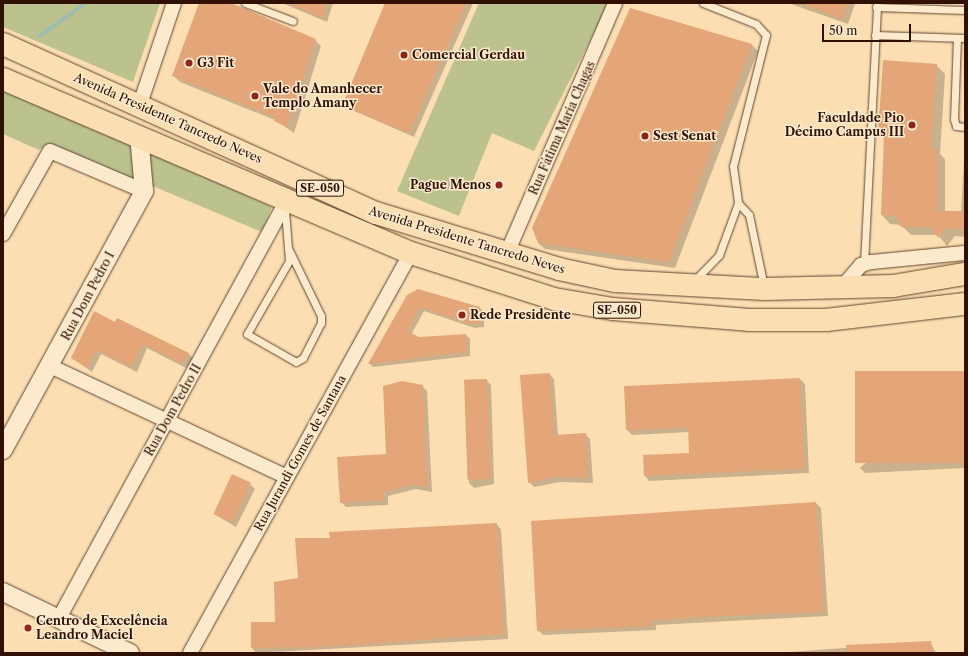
<!DOCTYPE html>
<meta charset="utf-8">
<style>
body{margin:0}
#map{position:relative;width:968px;height:656px;overflow:hidden;background:#fcdeb2;font-family:"Libre Caslon Text",serif}
div>[style]{position:absolute}
[style*='--x']{left:calc(var(--x)*1px);top:calc(var(--y)*1px);width:calc(var(--w)*1px);rotate:calc(var(--a)*1deg)}
.green>*{inset:0;background:#bcc28e}
.shadow>*{inset:0;background:#0003}
.stream>*{height:3.5px;margin:-1.75px;padding:0 1.75px;transform-origin:1.75px;border-radius:1.75px;background:#9fbcb0}
.building>*{inset:0;background:#e4a579;transform-origin:0 0}
.roads{filter:drop-shadow(0 0 1px #62442e) drop-shadow(0 0 1px #62442e)}
.service>*{height:7px;margin:-3.5px;padding:0 3.5px;transform-origin:3.5px;border-radius:3.5px;background:#fdeacd}
.minor>*{height:14px;margin:-7px;padding:0 7px;transform-origin:7px;border-radius:7px;background:#fdeacd}
.tertiary>*{height:18px;margin:-9px;padding:0 9px;transform-origin:9px;border-radius:9px;background:#fdeacd}
.primary>*{height:22px;margin:-11px;padding:0 11px;transform-origin:11px;border-radius:11px;background:#fcdeb2}
.dots>*{width:11px;height:11px;translate:-50% -50%;box-sizing:border-box;border:2px solid #fdeacd;border-radius:50%}
span{translate:-50% -50%;white-space:nowrap;text-align:center;line-height:1.15;-webkit-text-stroke:3px #fdeacd;paint-order:stroke}
.shield-label span{padding:1px 3px;background:#fdeacd;border:1px solid;border-radius:3px;-webkit-text-stroke-width:0}
.shield-label{font-size:11px;color:#2f1002;font-weight:700}
.poi-label{font-size:12px;color:#2f1002;font-weight:700}
.left{translate:0 -50%;text-align:left}
.right{translate:-100% -50%;text-align:right}
.street-label{font-size:12px;color:#2f1002}
.frame{position:absolute;inset:0;border:4px solid #2f1002;pointer-events:none}
.scale{position:absolute;left:822px;top:24px;width:89px;height:18px;box-sizing:border-box;border:2px solid #2f1002;border-top:0;padding-left:5px;font-size:12px;line-height:14px;white-space:nowrap;color:#2f1002;-webkit-text-stroke:3px #fdeacd;paint-order:stroke}
</style>
<div id="map">
<div class="green">
<i style="clip-path:polygon(3px 3px,160px 3px,133px 82px,3px 27px)"></i>
<i style="clip-path:polygon(479px 3px,609px 3px,534px 151px,492px 133px,459px 216px,397px 191px)"></i>
<i style="clip-path:polygon(3px 85px,136px 144px,140px 183px,48px 145px,39px 150px,3px 134px)"></i>
<i style="clip-path:polygon(145px 149px,272px 207px,262px 232px,148px 184px)"></i>
</div>
<div class="shadow">
<i style="clip-path:polygon(200px 3px,228px 3px,315px 40px,321px 46px,294px 133px,275px 120px,180px 82px,174px 76px)"></i>
<i style="clip-path:polygon(282px 3px,333px 3px,327px 22px)"></i>
<i style="clip-path:polygon(387px 3px,473px 3px,414px 137px,343px 106px)"></i>
<i style="clip-path:polygon(788px 3px,854px 3px,855px 4px,848px 24px)"></i>
<i style="clip-path:polygon(631px 10px,752px 45px,758px 51px,675px 268px,545px 249px,538px 243px)"></i>
<i style="clip-path:polygon(936px 65px,945px 74px,940px 154px,945px 159px,945px 212px,961px 212px,965px 141px,965px 237px,955px 236px,947px 246px,938px 235px,911px 235px,901px 225px,890px 224px,882px 215px,885px 139px,879px 133px)"></i>
<i style="clip-path:polygon(408px 296px,480px 308px,484px 312px,484px 327px,475px 328px,424px 311px,411px 335px,419px 338px,466px 335px,470px 339px,470px 356px,373px 367px,369px 363px)"></i>
<i style="clip-path:polygon(118px 319px,189px 354px,194px 359px,188px 369px,147px 348px,137px 372px,101px 354px,92px 372px,72px 358px)"></i>
<i style="clip-path:polygon(965px 372px,965px 468px,865px 473px,860px 468px)"></i>
<i style="clip-path:polygon(549px 374px,554px 379px,558px 436px,585px 434px,590px 439px,593px 483px,560px 482px,534px 487px,529px 482px)"></i>
<i style="clip-path:polygon(800px 379px,805px 384px,809px 473px,649px 481px,645px 476px,690px 454px,689px 432px,632px 435px,627px 430px,625px 387px)"></i>
<i style="clip-path:polygon(486px 380px,491px 385px,494px 484px,474px 488px,469px 483px,465px 381px)"></i>
<i style="clip-path:polygon(422px 386px,427px 391px,432px 492px,416px 489px,388px 496px,388px 505px,346px 507px,341px 502px,388px 455px)"></i>
<i style="clip-path:polygon(250px 484px,255px 489px,236px 527px,214px 514px)"></i>
<i style="clip-path:polygon(816px 503px,821px 508px,828px 616px,656px 625px,656px 630px,543px 635px,538px 630px)"></i>
<i style="clip-path:polygon(496px 524px,501px 529px,508px 639px,256px 653px,252px 648px,276px 623px,331px 539px)"></i>
<i style="clip-path:polygon(930px 642px,936px 653px,774px 653px)"></i>
</div>
<div class="stream">
<i style="--x:40;--y:36;--w:57;--a:-35.7"></i>
</div>
<div class="building">
<i style="clip-path:polygon(199px 3px,231px 3px,316px 39px,287px 127px,274px 121px,275px 117px,172px 76px)"></i>
<i style="clip-path:polygon(288px 3px,327px 3px,322px 18px)"></i>
<i style="clip-path:polygon(385px 3px,466px 3px,409px 133px,342px 106px)"></i>
<i style="clip-path:polygon(800px 3px,847px 3px,842px 19px)"></i>
<i style="clip-path:polygon(630px 8px,752px 44px,669px 262px,538px 243px,532px 228px)"></i>
<i style="clip-path:polygon(883px 60px,937px 64px,931px 149px,937px 149px,937px 211px,965px 211px,965px 230px,946px 228px,938px 238px,931px 227px,901px 227px,896px 216px,881px 215px,884px 134px,878px 133px)"></i>
<i style="clip-path:polygon(418px 289px,480px 307px,480px 323px,470px 324px,420px 307px,407px 331px,419px 337px,466px 334px,466px 352px,368px 364px,407px 295px)"></i>
<i style="clip-path:polygon(94px 311px,115px 322px,117px 318px,189px 353px,183px 364px,142px 344px,132px 367px,96px 350px,87px 368px,71px 358px)"></i>
<i style="left:965px;top:371px;width:92px;height:110px;rotate:90deg"></i>
<i style="clip-path:polygon(550px 373px,554px 435px,586px 433px,588px 478px,554px 477px,528px 483px,520px 375px)"></i>
<i style="clip-path:polygon(800px 378px,804px 469px,644px 476px,643px 455px,689px 453px,688px 428px,626px 430px,624px 386px)"></i>
<i style="left:487px;top:379px;width:100px;height:23px;rotate:88deg"></i>
<i style="clip-path:polygon(402px 381px,423px 385px,427px 487px,410px 485px,383px 492px,384px 500px,340px 503px,337px 457px,386px 454px,383px 386px)"></i>
<i style="left:232px;top:474px;width:21px;height:44px;rotate:25deg"></i>
<i style="clip-path:polygon(816px 502px,824px 612px,701px 617px,651px 621px,651px 626px,537px 631px,531px 521px)"></i>
<i style="clip-path:polygon(497px 523px,504px 634px,329px 647px,251px 648px,251px 622px,275px 622px,274px 582px,298px 578px,295px 538px,330px 538px,329px 532px)"></i>
<i style="clip-path:polygon(931px 641px,932px 653px,847px 653px,846px 645px)"></i>
</div>
<div class="roads">
<div class="service">
<i style="--x:245;--y:3;--w:51;--a:20.6"></i>
<i style="--x:703;--y:3;--w:57;--a:21.6"></i>
<i style="--x:756;--y:24;--w:15;--a:48"></i>
<i style="--x:766;--y:35;--w:135;--a:104.1"></i>
<i style="--x:733;--y:166;--w:37;--a:82"></i>
<i style="--x:738;--y:203;--w:16;--a:47"></i>
<i style="--x:749;--y:215;--w:74;--a:78.2"></i>
<i style="--x:876;--y:7;--w:89;--a:1.9"></i>
<i style="--x:875;--y:35;--w:90;--a:1.9"></i>
<i style="--x:957;--y:38;--w:81;--a:92.1"></i>
<i style="--x:954;--y:119;--w:7;--a:74"></i>
<i style="--x:956;--y:126;--w:9;--a:6"></i>
<i style="--x:285;--y:210;--w:51;--a:85.5"></i>
<i style="--x:289;--y:261;--w:84;--a:119.9"></i>
<i style="--x:247;--y:334;--w:56;--a:29.7"></i>
<i style="--x:296;--y:362;--w:8;--a:-30"></i>
<i style="--x:303;--y:358;--w:39;--a:-63"></i>
<i style="--x:321;--y:323;--w:7;--a:-90"></i>
<i style="--x:321;--y:316;--w:73;--a:-115.9"></i>
<i style="--x:864;--y:264;--w:261;--a:-87.1"></i>
<i style="--x:694;--y:281;--w:36;--a:-46"></i>
<i style="--x:719;--y:255;--w:55;--a:-69.9"></i>
</div>
<div class="minor">
<i style="--x:140;--y:104;--w:107;--a:-71.4"></i>
<i style="--x:3;--y:234;--w:95;--a:-60.5"></i>
<i style="--x:50;--y:151;--w:102;--a:23.1"></i>
<i style="--x:507;--y:253;--w:272;--a:-66.6"></i>
<i style="--x:842;--y:287;--w:29;--a:-49"></i>
<i style="--x:861;--y:265;--w:10;--a:-17"></i>
<i style="--x:871;--y:262;--w:94;--a:-5.5"></i>
<i style="--x:50;--y:366;--w:259;--a:25.1"></i>
<i style="--x:58;--y:620;--w:478;--a:-61.4"></i>
<i style="--x:190;--y:653;--w:457;--a:-61.1"></i>
</div>
<div class="tertiary">
<i style="--x:3;--y:450;--w:295;--a:-61.4"></i>
<i style="--x:144;--y:191;--w:56;--a:-95.1"></i>
<i style="--x:3;--y:592;--w:141;--a:25.7"></i>
</div>
<div class="primary">
<i style="--x:3;--y:44;--w:409;--a:24.4"></i>
<i style="--x:376;--y:213;--w:191;--a:17"></i>
<i style="--x:559;--y:269;--w:57;--a:12.1"></i>
<i style="--x:615;--y:281;--w:150;--a:3.1"></i>
<i style="--x:765;--y:289;--w:128;--a:-1.3"></i>
<i style="--x:893;--y:286;--w:73;--a:-9.5"></i>
<i style="--x:3;--y:79;--w:444;--a:23.1"></i>
<i style="--x:411;--y:253;--w:150;--a:17.8"></i>
<i style="--x:554;--y:299;--w:60;--a:9.6"></i>
<i style="--x:613;--y:309;--w:136;--a:4.6"></i>
<i style="--x:749;--y:320;--w:77;--a:0"></i>
<i style="--x:826;--y:320;--w:140;--a:-6.6"></i>
</div>
</div>
<div class="dots">
<i style="left:404px;top:55px;background:#8f2418"></i>
<i style="left:189px;top:63px;background:#8f2418"></i>
<i style="left:255px;top:96px;background:#8f2418"></i>
<i style="left:912px;top:125px;background:#8f2418"></i>
<i style="left:645px;top:136px;background:#8f2418"></i>
<i style="left:499px;top:185px;background:#8f2418"></i>
<i style="left:462px;top:315px;background:#8f2418"></i>
<i style="left:28px;top:628px;background:#8f2418"></i>
</div>
<div class="shield-label">
<span style="left:320px;top:188px">SE-050</span>
<span style="left:617px;top:310px">SE-050</span>
</div>
<div class="poi-label">
<span class="left" style="left:412px;top:55px">Comercial Gerdau</span>
<span class="left" style="left:197px;top:63px">G3 Fit</span>
<span class="left" style="left:263px;top:96px">Vale do Amanhecer<br>Templo Amany</span>
<span class="right" style="left:904px;top:125px">Faculdade Pio<br>Décimo Campus III</span>
<span class="left" style="left:653px;top:136px">Sest Senat</span>
<span class="right" style="left:491px;top:185px">Pague Menos</span>
<span class="left" style="left:470px;top:315px">Rede Presidente</span>
<span class="left" style="left:36px;top:628px">Centro de Excelência<br>Leandro Maciel</span>
</div>
<div class="street-label">
<span style="left:168px;top:118px;rotate:24deg">Avenida Presidente Tancredo Neves</span>
<span style="left:562px;top:128px;rotate:-66deg">Rua Fátima Maria Chagas</span>
<span style="left:467px;top:240px;rotate:17deg">Avenida Presidente Tancredo Neves</span>
<span style="left:88px;top:296px;rotate:-62deg">Rua Dom Pedro I</span>
<span style="left:173px;top:410px;rotate:-61deg">Rua Dom Pedro II</span>
<span style="left:300px;top:453px;rotate:-61deg">Rua Jurandi Gomes de Santana</span>
</div>
<div class="frame"></div>
<div class="scale">50 m</div>
</div>
